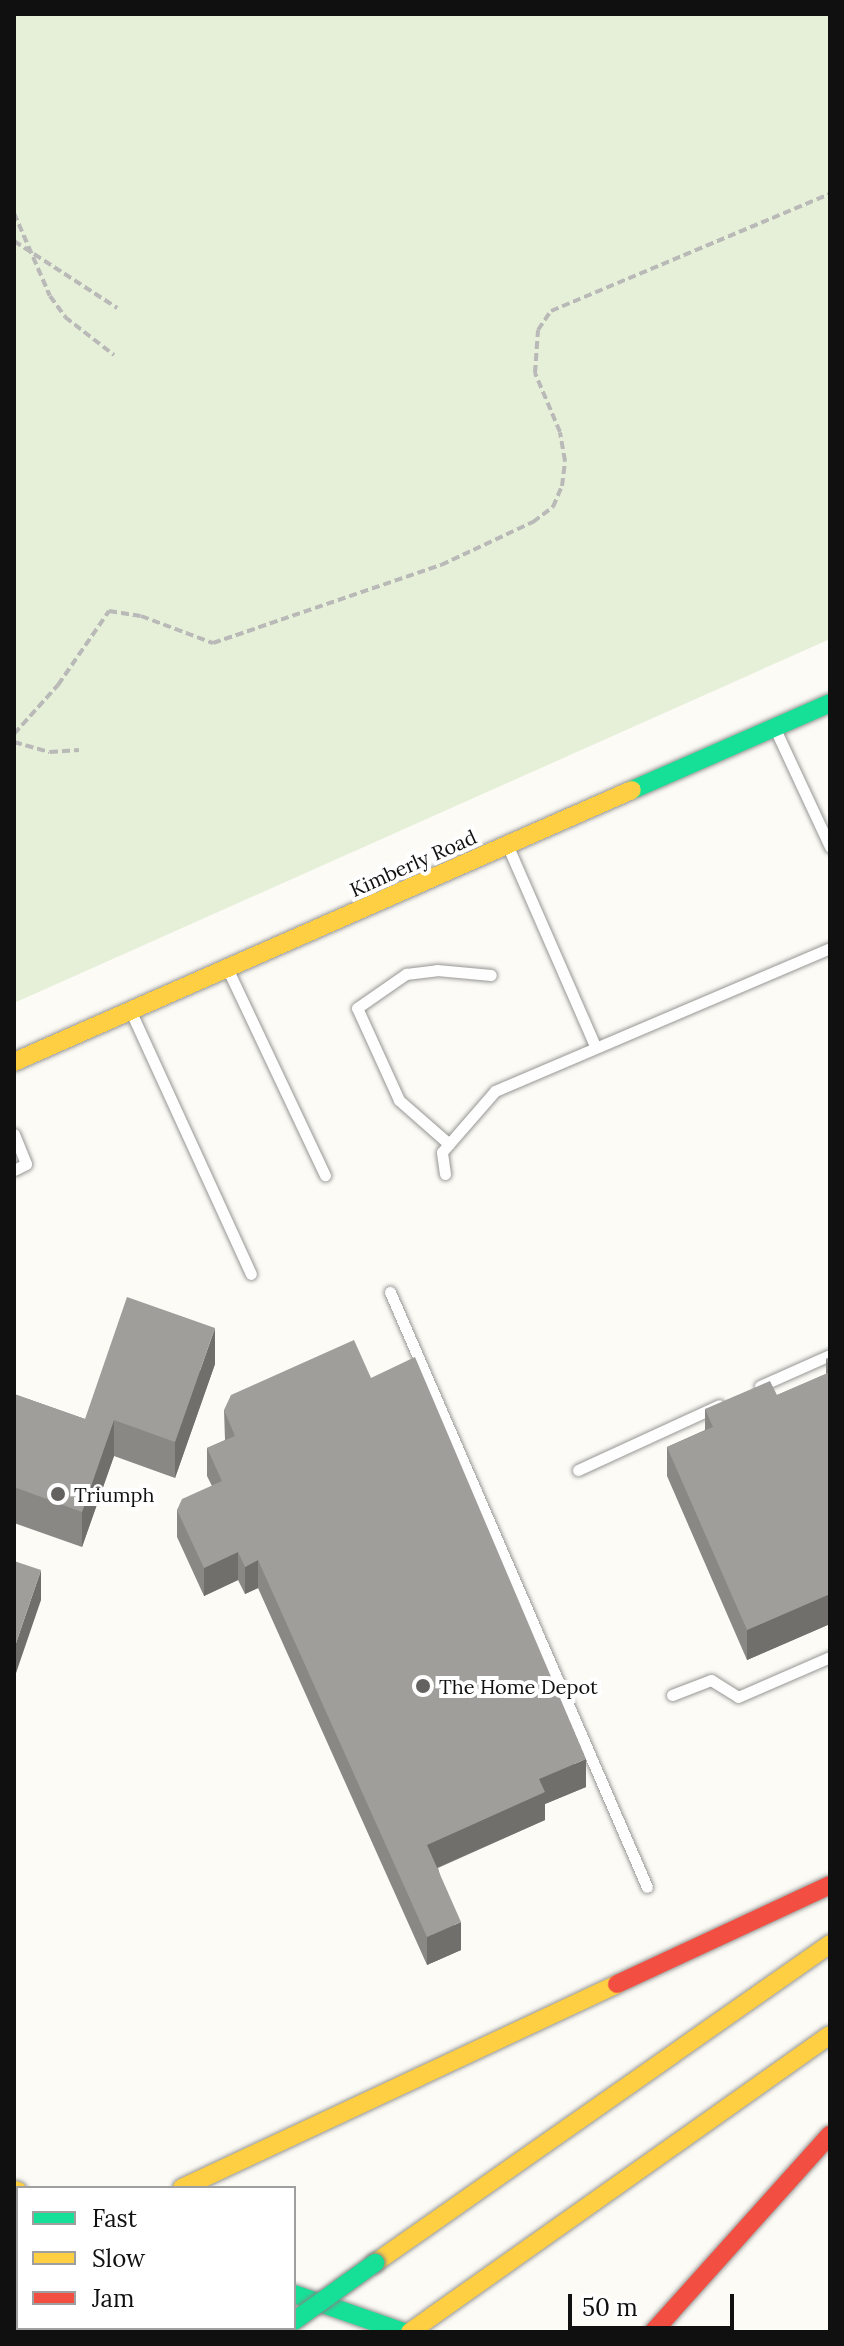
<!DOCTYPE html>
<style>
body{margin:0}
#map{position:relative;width:844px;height:2346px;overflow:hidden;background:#fcfbf6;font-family:Lora,serif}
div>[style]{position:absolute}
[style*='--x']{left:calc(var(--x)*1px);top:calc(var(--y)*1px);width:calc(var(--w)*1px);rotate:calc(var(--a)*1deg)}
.green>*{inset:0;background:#e6efd8}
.path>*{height:4px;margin-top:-2px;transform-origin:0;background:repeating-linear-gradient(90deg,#b9b9b8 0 8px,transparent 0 12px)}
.roads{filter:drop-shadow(0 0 2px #969694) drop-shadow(0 0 2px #969694)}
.lane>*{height:11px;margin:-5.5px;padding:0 5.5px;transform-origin:5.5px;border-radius:5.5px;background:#fffefe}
.fast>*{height:18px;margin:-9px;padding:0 9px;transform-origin:9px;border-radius:9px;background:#16e098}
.slow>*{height:18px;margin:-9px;padding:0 9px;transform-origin:9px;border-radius:9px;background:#ffcf43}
.jam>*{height:18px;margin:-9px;padding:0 9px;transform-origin:9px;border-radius:9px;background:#f24e42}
.bridges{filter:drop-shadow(0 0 2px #848381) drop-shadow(0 0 2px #848381)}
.fast-bridge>*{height:18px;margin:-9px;padding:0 9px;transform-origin:9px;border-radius:9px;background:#16e098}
.wall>*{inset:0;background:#8a8885}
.shaded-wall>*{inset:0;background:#706f6c}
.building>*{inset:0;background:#a09e9b}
.dots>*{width:22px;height:22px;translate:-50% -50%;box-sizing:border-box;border:4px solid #fff;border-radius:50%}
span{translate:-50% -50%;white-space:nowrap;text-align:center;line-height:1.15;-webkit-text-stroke:8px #fff;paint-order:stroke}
.street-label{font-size:20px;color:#101010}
.poi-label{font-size:20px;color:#101010}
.left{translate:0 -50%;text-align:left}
.frame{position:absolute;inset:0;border:16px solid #101010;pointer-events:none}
.legend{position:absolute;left:16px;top:2186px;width:280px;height:144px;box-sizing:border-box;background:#fff;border:2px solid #9f9f9f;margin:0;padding:10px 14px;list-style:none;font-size:24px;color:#101010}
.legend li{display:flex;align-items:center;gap:16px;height:40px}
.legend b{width:40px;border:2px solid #9f9f9f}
.scale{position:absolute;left:568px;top:2294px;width:166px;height:36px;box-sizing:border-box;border:4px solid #101010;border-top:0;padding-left:10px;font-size:24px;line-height:28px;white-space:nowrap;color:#101010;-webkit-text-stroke:6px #fff;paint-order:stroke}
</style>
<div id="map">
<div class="green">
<i style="clip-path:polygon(14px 14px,830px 14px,830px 639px,14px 1003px)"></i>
</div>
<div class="path">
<i style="--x:14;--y:213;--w:90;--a:66.6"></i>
<i style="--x:50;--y:296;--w:26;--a:54"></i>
<i style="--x:65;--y:317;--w:62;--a:37.8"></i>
<i style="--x:14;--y:241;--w:123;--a:33"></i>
<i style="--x:14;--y:734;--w:66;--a:-48.1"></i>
<i style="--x:58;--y:685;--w:90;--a:-55.4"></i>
<i style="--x:109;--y:611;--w:32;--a:9"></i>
<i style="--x:141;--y:616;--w:77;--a:20.6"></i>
<i style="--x:213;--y:643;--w:241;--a:-18.9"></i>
<i style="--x:441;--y:565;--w:102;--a:-25.1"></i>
<i style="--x:533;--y:522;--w:25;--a:-37"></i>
<i style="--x:553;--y:507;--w:23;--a:-67"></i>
<i style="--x:562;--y:486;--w:25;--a:-83"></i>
<i style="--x:565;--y:461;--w:29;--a:-100"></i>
<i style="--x:560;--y:432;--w:64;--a:-113"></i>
<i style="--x:535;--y:373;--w:43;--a:-86"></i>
<i style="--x:538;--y:330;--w:23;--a:-56"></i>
<i style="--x:551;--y:311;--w:303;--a:-22.8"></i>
<i style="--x:14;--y:742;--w:37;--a:16"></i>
<i style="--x:50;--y:752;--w:29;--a:-4"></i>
</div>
<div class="roads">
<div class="lane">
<i style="--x:776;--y:731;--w:128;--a:65"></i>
<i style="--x:509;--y:849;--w:215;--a:66.4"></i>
<i style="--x:228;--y:970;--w:227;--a:64.7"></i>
<i style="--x:131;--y:1012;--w:288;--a:65.4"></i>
<i style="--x:14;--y:1134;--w:32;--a:68"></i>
<i style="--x:26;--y:1164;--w:13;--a:153"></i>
<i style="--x:449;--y:1144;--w:67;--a:-138.7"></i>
<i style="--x:399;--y:1100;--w:101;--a:-114.5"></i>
<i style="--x:357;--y:1008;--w:60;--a:-34.8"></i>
<i style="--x:406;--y:974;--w:31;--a:-7"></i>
<i style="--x:437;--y:970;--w:54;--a:5.3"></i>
<i style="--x:445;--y:1174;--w:22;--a:-98"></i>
<i style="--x:442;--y:1152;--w:81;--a:-49"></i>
<i style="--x:495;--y:1091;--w:364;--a:-23.1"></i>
<i style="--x:390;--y:1292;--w:648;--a:66.64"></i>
<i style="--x:760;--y:1386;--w:77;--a:-23.9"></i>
<i style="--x:578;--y:1470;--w:155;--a:-24.7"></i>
<i style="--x:672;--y:1695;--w:42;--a:-21"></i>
<i style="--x:711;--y:1680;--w:32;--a:32"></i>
<i style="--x:738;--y:1697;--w:100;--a:-23.5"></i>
</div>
<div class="fast">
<i style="--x:632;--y:790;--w:216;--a:-23.7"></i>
<i style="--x:14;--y:2254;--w:4;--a:27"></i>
<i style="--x:294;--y:2294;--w:116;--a:19.1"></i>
<i style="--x:14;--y:2298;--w:10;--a:66"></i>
</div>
<div class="slow">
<i style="--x:14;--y:1062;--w:675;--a:-23.76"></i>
<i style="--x:182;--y:2188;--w:480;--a:-25.1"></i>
<i style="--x:14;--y:2190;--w:4;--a:14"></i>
<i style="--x:375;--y:2263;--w:556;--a:-35.03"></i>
<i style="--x:218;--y:2328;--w:12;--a:20"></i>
<i style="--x:410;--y:2332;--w:514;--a:-35.27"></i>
</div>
<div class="jam">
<i style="--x:617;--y:1984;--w:235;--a:-24.9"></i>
<i style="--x:65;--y:2332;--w:6;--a:-45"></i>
<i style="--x:653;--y:2332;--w:265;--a:-48.1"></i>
</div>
</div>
<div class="bridges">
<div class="fast-bridge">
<i style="--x:294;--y:2321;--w:100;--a:-35.6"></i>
</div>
</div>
<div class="wall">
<i style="clip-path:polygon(830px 1357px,830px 1624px,747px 1660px,667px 1476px,667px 1447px,705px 1430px,705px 1409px,777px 1395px,826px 1374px,826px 1359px)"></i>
<i style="clip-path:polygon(215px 1364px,175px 1478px,114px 1456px,82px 1547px,14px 1523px,14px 1394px,85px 1419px)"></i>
<i style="clip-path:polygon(371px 1378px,586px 1787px,545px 1804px,545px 1820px,438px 1868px,461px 1950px,427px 1965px,258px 1588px,245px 1594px,238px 1580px,204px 1596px,177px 1537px,177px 1510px,212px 1486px,207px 1476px,207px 1448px,225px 1440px,224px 1410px)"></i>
</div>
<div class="shaded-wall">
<i style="clip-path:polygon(215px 1328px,215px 1364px,175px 1478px,175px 1442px)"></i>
<i style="clip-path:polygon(114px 1420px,114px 1456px,82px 1547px,82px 1512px)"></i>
<i style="clip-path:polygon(238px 1552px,238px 1580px,204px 1596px,204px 1568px)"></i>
<i style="clip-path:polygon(258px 1560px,258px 1588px,245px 1594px,245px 1567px)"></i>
<i style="clip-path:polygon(41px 1570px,41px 1600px,14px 1679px,14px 1649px)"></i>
<i style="clip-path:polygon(830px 1594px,830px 1624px,747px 1660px,747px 1630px)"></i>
<i style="clip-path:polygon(586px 1759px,586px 1787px,545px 1804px,545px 1820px,427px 1872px,427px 1845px,539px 1779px)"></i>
<i style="clip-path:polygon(461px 1922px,461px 1950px,427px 1965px,427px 1937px)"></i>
</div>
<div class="building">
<i style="clip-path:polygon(127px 1297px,215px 1328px,175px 1442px,114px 1420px,82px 1512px,14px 1487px,14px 1394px,85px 1419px)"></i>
<i style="clip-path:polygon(354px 1340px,371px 1378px,415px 1357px,586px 1759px,539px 1779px,545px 1792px,427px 1845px,461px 1922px,427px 1937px,258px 1560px,245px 1567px,238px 1552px,204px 1568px,177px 1510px,182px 1499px,222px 1481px,207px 1448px,235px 1436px,224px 1410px,231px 1395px)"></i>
<i style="clip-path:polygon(830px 1357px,830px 1368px,826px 1359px)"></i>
<i style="clip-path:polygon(830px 1372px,830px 1594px,747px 1630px,667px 1447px,713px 1427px,705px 1409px,770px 1381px,777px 1395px)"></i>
<i style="clip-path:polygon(14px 1561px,41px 1570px,14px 1649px)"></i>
</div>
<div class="dots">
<i style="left:58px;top:1494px;background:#636260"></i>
<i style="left:423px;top:1686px;background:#636260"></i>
</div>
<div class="street-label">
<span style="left:413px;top:863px;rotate:-24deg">Kimberly Road</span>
</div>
<div class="poi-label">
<span class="left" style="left:74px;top:1494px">Triumph</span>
<span class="left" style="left:439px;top:1686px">The Home Depot</span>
</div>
<div class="frame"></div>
<ul class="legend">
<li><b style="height:10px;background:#16e098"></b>Fast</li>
<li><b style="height:10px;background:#ffcf43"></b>Slow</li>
<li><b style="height:10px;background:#f24e42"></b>Jam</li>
</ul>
<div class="scale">50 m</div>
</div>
